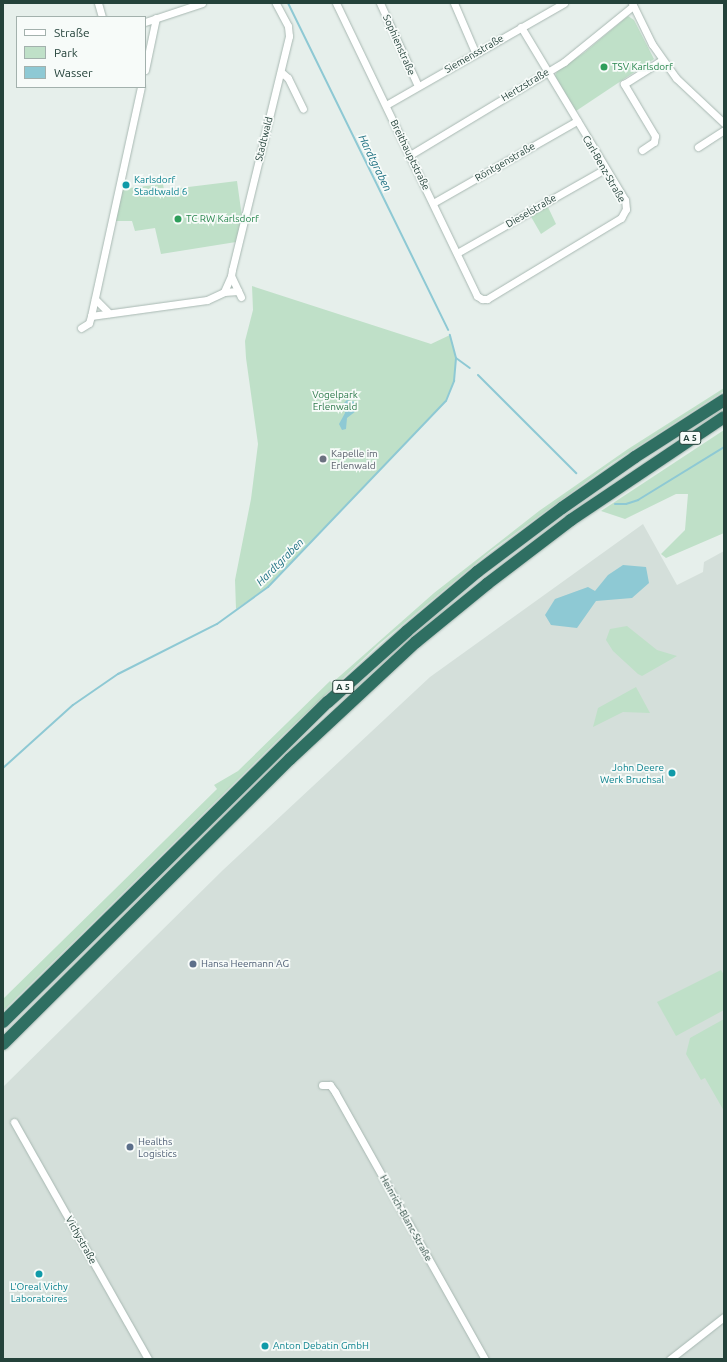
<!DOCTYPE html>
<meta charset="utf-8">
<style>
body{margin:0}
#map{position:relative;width:727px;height:1362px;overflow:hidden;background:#e6efeb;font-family:Ubuntu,sans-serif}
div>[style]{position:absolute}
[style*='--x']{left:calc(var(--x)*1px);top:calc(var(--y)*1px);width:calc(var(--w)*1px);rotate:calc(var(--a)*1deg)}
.built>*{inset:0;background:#d4dfda}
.green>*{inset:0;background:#bfe0c8}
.water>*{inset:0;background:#8ec9d4}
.stream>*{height:2px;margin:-1px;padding:0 1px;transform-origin:1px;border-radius:1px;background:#8ec9d4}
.roads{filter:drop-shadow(0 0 1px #a8b8b2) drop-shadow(0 0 1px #a8b8b2)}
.street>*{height:7px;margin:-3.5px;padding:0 3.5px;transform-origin:3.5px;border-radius:3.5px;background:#fff}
.highway>*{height:12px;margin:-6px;padding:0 6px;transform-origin:6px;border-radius:6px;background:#2f6f62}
.dots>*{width:11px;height:11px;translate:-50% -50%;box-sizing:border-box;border:2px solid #f7fbf9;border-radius:50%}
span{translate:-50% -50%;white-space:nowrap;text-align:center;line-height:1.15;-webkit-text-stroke:3.5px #f7fbf9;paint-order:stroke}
.shield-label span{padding:1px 3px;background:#f7fbf9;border:1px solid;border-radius:3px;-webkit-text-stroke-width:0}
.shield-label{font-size:9px;color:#24423a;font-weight:700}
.street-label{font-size:10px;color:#24423a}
.leisure-label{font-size:10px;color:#27864d}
.left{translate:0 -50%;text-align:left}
.culture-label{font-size:10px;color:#0d838f}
.right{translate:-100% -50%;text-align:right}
.park-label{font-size:10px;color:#2d7a4b}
.worship-label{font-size:10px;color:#5b616d}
.service-label{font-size:10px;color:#4e5e75}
.water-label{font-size:11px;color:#1c6f80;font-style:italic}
.frame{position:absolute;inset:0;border:4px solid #24423a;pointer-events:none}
.legend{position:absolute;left:16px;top:16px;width:130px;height:72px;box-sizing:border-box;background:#f7fbf9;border:1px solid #a3b1ad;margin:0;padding:5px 7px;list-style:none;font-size:12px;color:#24423a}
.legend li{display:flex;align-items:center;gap:8px;height:20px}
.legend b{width:20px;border:1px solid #a3b1ad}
</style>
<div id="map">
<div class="built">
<i style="clip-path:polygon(643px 524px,677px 585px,703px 572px,704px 562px,724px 551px,724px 1359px,3px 1359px,3px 1087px,223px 870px,430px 677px)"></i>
</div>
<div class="green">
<i style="clip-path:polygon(628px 16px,634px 20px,654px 59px,576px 111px,555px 76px,557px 71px,585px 52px)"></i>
<i style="clip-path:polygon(237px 181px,242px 217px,236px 242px,161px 254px,155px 228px,135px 231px,132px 221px,115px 221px,121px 189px,163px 184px,164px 190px)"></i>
<i style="clip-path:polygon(547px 205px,556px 224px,541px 234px,530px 215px)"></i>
<i style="clip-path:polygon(252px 286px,431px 344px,450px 335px,456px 358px,454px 381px,446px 401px,268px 587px,236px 609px,235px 580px,251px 499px,258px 444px,246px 358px,245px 341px,253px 310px)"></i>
<i style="clip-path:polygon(724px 388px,724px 391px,612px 463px,492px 550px,379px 644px,284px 734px,3px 1011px,3px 999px,217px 789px,214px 785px,238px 771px,330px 681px,332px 683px,434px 593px,539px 511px,628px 449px)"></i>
<i style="clip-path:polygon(724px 430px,724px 533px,666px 558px,661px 554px,685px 530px,688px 494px,676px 494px,625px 519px,601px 511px)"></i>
<i style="clip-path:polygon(627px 626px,657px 650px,677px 656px,642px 676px,638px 674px,613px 651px,606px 640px,610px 629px)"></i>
<i style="clip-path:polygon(636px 687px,650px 713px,623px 712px,593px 727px,598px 708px)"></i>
<i style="clip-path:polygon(721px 970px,724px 975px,724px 1010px,676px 1036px,657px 1002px)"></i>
<i style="clip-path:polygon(724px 1019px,724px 1111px,705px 1078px,701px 1080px,686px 1054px,690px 1038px)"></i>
</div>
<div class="water">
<i style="clip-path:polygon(347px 400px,355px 402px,356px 411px,347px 418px,346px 429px,342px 430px,339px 424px,345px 413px,344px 403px)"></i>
<i style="clip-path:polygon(623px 565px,646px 567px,649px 583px,632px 598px,596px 601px,577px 628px,551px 625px,545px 615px,555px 599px,588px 587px,595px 591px,608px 575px)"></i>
</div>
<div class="stream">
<i style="--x:288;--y:3;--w:364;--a:63.9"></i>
<i style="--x:456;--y:358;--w:17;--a:36"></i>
<i style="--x:478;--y:375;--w:139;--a:45"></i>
<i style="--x:615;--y:504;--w:11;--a:0"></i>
<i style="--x:626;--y:504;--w:13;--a:-18"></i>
<i style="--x:638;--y:500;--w:101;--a:-31.6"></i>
<i style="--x:3;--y:768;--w:94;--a:-42"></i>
<i style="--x:73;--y:705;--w:55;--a:-34.6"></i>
<i style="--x:118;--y:674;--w:111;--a:-26.8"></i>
<i style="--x:217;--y:624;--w:63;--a:-36"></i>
<i style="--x:268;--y:587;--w:257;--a:-46.3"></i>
<i style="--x:446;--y:401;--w:22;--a:-68"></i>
<i style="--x:454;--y:381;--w:23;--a:-85"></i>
<i style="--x:456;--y:358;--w:24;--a:-105"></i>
</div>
<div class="roads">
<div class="street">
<i style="--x:98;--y:3;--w:15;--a:74"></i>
<i style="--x:336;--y:3;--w:325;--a:64.3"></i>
<i style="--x:477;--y:296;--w:6;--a:31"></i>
<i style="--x:482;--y:299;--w:5;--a:0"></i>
<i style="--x:487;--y:299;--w:157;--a:-31.2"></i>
<i style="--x:621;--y:218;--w:10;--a:-61"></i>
<i style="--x:626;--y:209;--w:9;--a:-96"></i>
<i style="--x:625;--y:200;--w:202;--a:-121"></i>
<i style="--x:380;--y:3;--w:91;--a:65.4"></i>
<i style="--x:454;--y:3;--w:53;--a:66.8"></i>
<i style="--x:632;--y:3;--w:46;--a:64"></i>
<i style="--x:652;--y:44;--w:42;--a:54.8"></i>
<i style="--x:676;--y:78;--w:66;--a:43.2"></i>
<i style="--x:145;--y:22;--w:60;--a:-18.4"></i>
<i style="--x:145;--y:70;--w:53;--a:-78.1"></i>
<i style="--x:281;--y:72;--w:9;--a:41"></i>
<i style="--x:288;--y:78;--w:34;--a:64"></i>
<i style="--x:386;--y:105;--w:205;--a:-29.8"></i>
<i style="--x:698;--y:147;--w:31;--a:-33"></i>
<i style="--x:642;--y:150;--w:14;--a:-34"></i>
<i style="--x:654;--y:142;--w:6;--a:-81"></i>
<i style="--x:655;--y:136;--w:61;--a:-120.8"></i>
<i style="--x:624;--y:84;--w:45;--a:-32.3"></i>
<i style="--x:410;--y:155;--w:180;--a:-31.1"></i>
<i style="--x:564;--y:62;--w:89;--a:-39.1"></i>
<i style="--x:433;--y:203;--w:166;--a:-29.7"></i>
<i style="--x:457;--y:253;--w:170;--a:-29.6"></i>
<i style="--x:231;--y:276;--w:17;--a:114"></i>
<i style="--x:224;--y:292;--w:14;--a:-4"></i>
<i style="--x:241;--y:297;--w:23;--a:-115"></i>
<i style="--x:231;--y:276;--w:6;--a:-81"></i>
<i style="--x:232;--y:270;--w:241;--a:-76.3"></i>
<i style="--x:289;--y:36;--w:10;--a:-96"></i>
<i style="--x:288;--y:26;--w:26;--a:-118"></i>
<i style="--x:95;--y:299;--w:20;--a:45"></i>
<i style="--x:91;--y:316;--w:234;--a:-77.7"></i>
<i style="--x:81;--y:328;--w:9;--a:-32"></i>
<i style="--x:89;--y:323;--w:7;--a:-74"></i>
<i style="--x:91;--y:316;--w:117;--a:-7.9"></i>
<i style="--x:207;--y:300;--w:19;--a:-25"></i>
<i style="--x:322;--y:1085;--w:8;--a:0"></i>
<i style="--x:330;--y:1085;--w:9;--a:54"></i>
<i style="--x:335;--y:1092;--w:306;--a:60.7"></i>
<i style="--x:14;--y:1122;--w:272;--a:60.5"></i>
<i style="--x:670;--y:1359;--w:68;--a:-37.9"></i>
</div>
<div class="highway">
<i style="--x:3;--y:1022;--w:456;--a:-44.6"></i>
<i style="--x:328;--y:702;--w:106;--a:-41.9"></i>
<i style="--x:407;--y:631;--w:92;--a:-40.1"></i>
<i style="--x:477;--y:572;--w:106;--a:-37"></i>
<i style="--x:562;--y:508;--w:89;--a:-34.9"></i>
<i style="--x:635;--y:457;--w:106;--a:-32.6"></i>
<i style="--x:3;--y:1044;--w:404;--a:-44.8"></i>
<i style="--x:290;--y:759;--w:172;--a:-42.9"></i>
<i style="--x:416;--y:642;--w:92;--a:-39.2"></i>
<i style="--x:487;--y:584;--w:106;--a:-37.3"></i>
<i style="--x:571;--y:520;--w:184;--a:-33.9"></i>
</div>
</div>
<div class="dots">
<i style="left:604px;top:67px;background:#2e9e5b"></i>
<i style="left:126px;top:185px;background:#0f9aa8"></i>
<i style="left:178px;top:219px;background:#2e9e5b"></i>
<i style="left:323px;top:459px;background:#6b7280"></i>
<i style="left:672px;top:773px;background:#0f9aa8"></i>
<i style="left:193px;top:964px;background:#5c6f8a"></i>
<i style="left:130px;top:1147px;background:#5c6f8a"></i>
<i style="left:39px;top:1274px;background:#0f9aa8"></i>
<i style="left:265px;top:1346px;background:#0f9aa8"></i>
</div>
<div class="shield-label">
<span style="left:690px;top:438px">A 5</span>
<span style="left:343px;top:687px">A 5</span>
</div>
<div class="street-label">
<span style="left:399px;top:45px;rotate:66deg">Sophienstraße</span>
<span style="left:474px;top:54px;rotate:-30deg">Siemensstraße</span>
<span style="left:525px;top:85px;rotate:-31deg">Hertzstraße</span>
<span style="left:264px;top:139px;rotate:-76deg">Stadtwald</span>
<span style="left:410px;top:155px;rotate:64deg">Breithauptstraße</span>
<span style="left:505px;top:162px;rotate:-30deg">Röntgenstraße</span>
<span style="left:604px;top:169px;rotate:60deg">Carl-Benz-Straße</span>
<span style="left:531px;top:211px;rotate:-30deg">Dieselstraße</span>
<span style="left:406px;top:1218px;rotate:61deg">Heinrich-Blanc-Straße</span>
<span style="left:81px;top:1240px;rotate:61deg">Vichystraße</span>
</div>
<div class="leisure-label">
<span class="left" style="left:612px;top:67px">TSV Karlsdorf</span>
<span class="left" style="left:186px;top:219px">TC RW Karlsdorf</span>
</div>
<div class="culture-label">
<span class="left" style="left:134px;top:185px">Karlsdorf<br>Stadtwald 6</span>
<span class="right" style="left:664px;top:773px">John Deere<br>Werk Bruchsal</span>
<span style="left:39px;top:1292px">L'Oreal Vichy<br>Laboratoires</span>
<span class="left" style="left:273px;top:1346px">Anton Debatin GmbH</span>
</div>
<div class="park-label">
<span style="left:335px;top:400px">Vogelpark<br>Erlenwald</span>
</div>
<div class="worship-label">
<span class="left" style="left:331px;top:459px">Kapelle im<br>Erlenwald</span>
</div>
<div class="service-label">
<span class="left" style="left:201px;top:964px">Hansa Heemann AG</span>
<span class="left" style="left:138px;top:1147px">Healths<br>Logistics</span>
</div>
<div class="water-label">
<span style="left:375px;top:163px;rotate:64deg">Hardtgraben</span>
<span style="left:280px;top:562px;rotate:-45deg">Hardtgraben</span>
</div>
<div class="frame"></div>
<ul class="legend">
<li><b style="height:5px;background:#fff"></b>Straße</li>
<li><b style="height:11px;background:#bfe0c8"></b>Park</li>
<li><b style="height:11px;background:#8ec9d4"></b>Wasser</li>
</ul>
</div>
